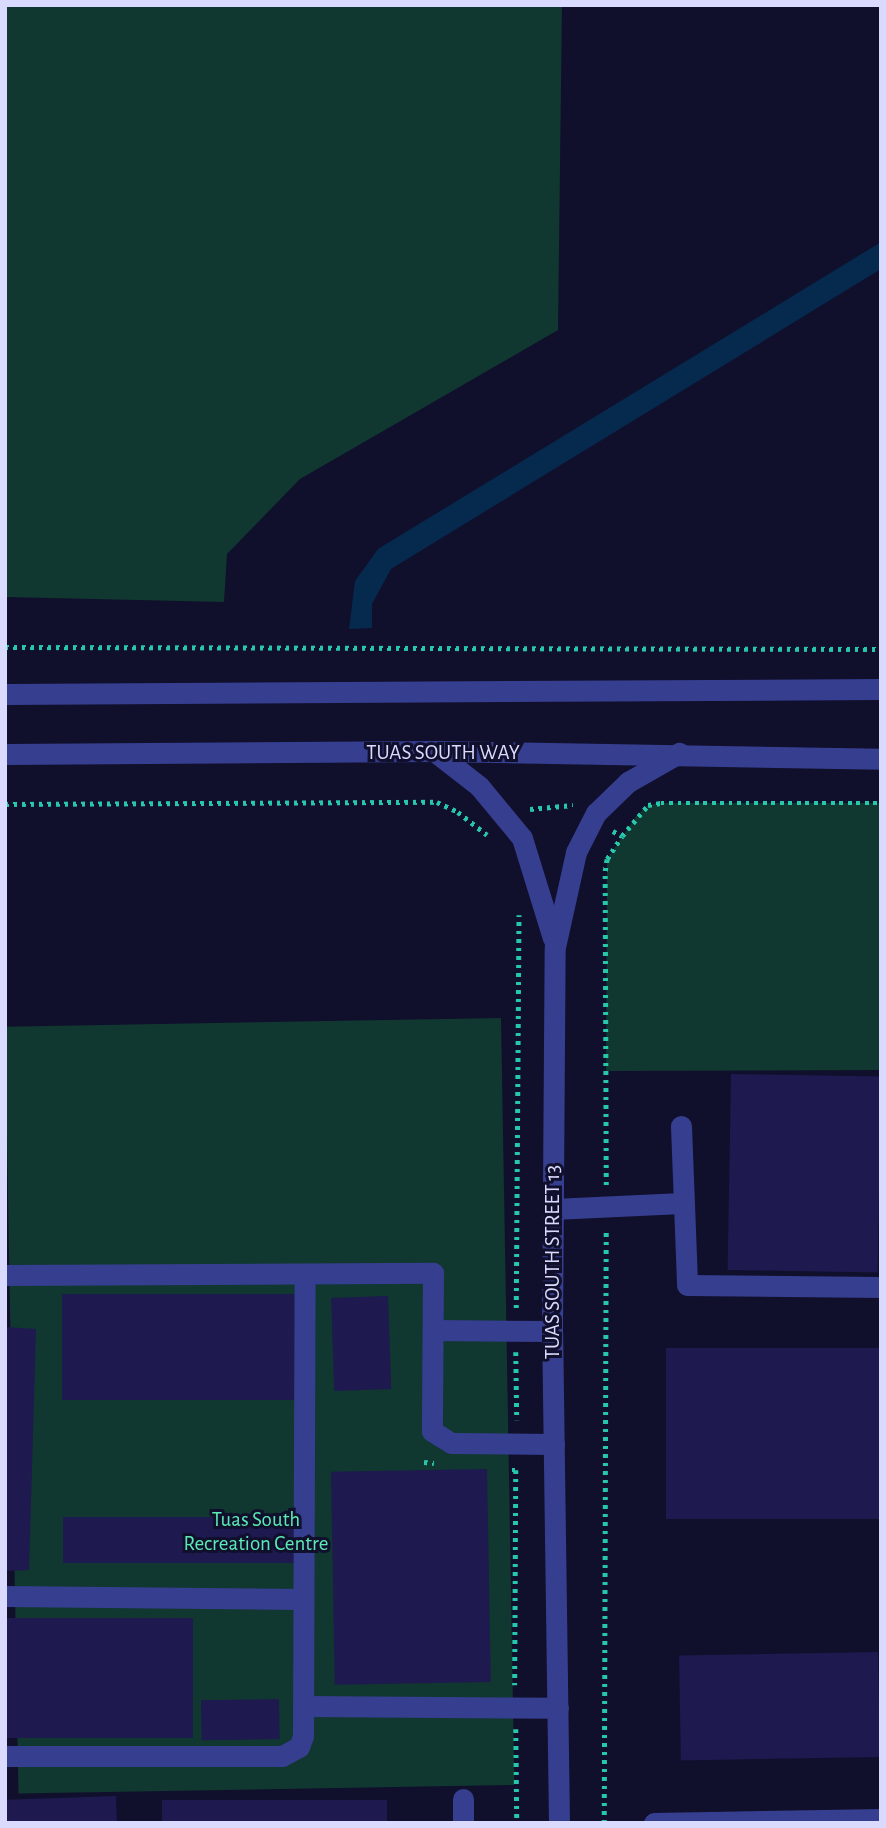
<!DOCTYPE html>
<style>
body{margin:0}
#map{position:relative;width:886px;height:1828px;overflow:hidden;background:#100f2c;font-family:"Alegreya Sans",sans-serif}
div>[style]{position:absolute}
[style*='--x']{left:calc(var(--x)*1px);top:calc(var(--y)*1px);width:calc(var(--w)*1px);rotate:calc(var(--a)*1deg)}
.green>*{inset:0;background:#113731;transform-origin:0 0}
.water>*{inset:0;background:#06294e}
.building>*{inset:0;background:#1e194f;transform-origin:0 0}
.path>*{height:4.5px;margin-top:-2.25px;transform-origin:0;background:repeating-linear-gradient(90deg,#26c7aa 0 3.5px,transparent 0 8.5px)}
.minor>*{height:21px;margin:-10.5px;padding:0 10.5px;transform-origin:10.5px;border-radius:10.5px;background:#363e8f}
span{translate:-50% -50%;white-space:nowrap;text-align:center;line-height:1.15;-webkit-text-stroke:6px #100f2c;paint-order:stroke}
.street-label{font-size:21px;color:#dadaff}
.park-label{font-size:21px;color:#5beab5}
.frame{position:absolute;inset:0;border:7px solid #dadaff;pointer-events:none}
</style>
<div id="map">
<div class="green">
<i style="clip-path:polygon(5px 5px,562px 5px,558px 330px,300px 479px,227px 554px,224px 602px,5px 597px)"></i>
<i style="clip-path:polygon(661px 803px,881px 803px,881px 1070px,606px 1071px,607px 859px,637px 815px,648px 805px)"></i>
<i style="left:501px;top:1018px;width:767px;height:496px;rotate:89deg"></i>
</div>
<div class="water">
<i style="clip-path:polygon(881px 242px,881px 269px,391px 569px,372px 604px,372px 628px,349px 629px,355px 581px,378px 549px)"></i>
</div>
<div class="building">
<i style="left:731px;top:1074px;width:150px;height:196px;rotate:1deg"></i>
<i style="left:62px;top:1294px;width:239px;height:106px"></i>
<i style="left:388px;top:1296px;width:93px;height:57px;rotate:88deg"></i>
<i style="clip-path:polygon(5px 1327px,36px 1329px,29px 1570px,5px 1571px)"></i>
<i style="left:666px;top:1348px;width:215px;height:171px"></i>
<i style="left:487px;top:1469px;width:213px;height:156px;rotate:89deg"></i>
<i style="left:63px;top:1517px;width:237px;height:46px"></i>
<i style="left:193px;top:1618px;width:120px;height:188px;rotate:90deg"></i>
<i style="left:878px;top:1652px;width:105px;height:199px;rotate:89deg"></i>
<i style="left:279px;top:1699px;width:40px;height:78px;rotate:89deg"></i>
<i style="left:116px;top:1796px;width:27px;height:111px;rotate:88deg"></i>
<i style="left:162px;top:1800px;width:225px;height:23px"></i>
</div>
<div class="path">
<i style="--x:5;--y:647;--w:876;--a:0.13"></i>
<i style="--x:5;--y:804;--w:432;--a:-0.3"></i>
<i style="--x:437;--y:802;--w:23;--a:25"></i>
<i style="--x:458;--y:812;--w:37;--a:38"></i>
<i style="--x:530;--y:809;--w:43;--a:-5.3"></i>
<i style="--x:613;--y:831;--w:10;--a:29"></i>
<i style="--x:622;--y:836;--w:40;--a:-50"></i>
<i style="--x:648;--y:805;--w:13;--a:-9"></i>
<i style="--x:661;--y:803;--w:220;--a:0"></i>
<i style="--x:606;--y:1185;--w:314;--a:-90.2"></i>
<i style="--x:605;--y:871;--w:12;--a:-81"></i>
<i style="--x:607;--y:859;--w:27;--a:-57"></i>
<i style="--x:516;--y:1308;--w:393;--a:-89.6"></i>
<i style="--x:516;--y:1352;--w:68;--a:89.2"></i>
<i style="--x:424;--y:1462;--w:10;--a:6"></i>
<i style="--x:512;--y:1470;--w:4;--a:0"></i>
<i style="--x:516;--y:1470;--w:215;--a:90.3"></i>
<i style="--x:516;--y:1729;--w:94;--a:89.4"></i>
<i style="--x:604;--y:1823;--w:595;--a:-89.81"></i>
</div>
<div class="minor">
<i style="--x:5;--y:694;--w:876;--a:-0.33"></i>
<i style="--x:434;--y:751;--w:57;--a:37.9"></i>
<i style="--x:479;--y:786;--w:67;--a:50.4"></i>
<i style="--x:522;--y:838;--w:105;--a:72.8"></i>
<i style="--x:5;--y:754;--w:429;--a:-0.4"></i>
<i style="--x:434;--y:751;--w:447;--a:1"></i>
<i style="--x:681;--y:1126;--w:159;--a:87.8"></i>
<i style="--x:687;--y:1285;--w:194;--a:0.6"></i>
<i style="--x:553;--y:1209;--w:129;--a:-2.7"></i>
<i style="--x:5;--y:1275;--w:428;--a:-0.3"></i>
<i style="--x:433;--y:1273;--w:158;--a:90.4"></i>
<i style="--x:432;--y:1431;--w:22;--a:32"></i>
<i style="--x:451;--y:1443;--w:103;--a:0.6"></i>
<i style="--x:433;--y:1330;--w:119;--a:0.5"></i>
<i style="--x:5;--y:1596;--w:298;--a:0.6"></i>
<i style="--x:303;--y:1706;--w:255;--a:0.4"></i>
<i style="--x:5;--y:1756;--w:277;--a:0"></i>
<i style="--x:282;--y:1756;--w:19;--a:-28"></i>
<i style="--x:299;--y:1747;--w:12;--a:-70"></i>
<i style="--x:303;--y:1736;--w:462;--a:-89.8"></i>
<i style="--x:463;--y:1799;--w:24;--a:90"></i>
<i style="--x:559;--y:1823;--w:492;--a:-90.8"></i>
<i style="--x:552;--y:1331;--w:384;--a:-89.6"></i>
<i style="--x:555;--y:947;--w:97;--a:-77.5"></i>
<i style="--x:576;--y:852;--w:44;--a:-62.9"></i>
<i style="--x:596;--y:813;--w:45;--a:-44.1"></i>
<i style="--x:628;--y:782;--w:59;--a:-29.6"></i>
<i style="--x:654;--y:1823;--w:227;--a:-1"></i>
</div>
<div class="street-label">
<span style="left:443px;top:753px">TUAS SOUTH WAY</span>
<span style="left:553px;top:1262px;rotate:-90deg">TUAS SOUTH STREET 13</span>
</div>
<div class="park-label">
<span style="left:256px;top:1532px">Tuas South<br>Recreation Centre</span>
</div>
<div class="frame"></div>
</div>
